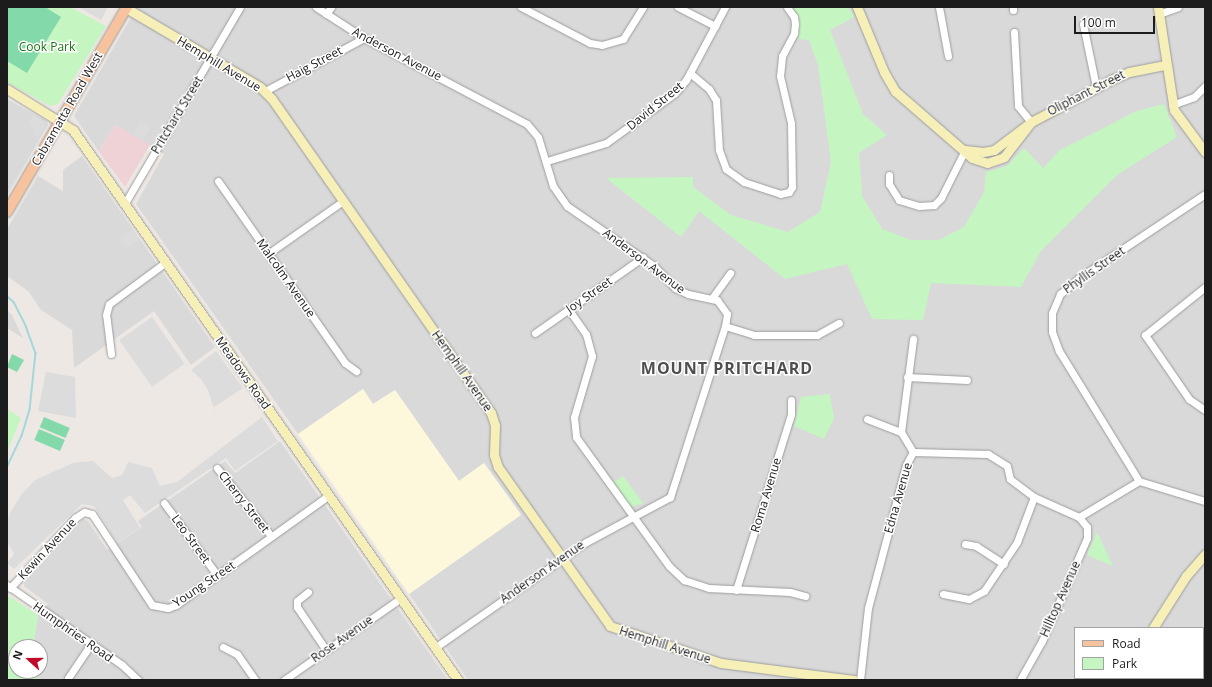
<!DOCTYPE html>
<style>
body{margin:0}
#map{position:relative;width:1212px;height:687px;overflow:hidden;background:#ede8e3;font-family:"Open Sans",sans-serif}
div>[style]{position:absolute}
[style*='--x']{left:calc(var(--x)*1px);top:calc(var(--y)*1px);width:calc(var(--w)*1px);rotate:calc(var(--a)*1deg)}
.residential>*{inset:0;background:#dad9da}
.commercial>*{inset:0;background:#eed2d6}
.education>*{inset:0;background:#fdf8dc}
.park>*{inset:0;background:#c5f6c1}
.pitch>*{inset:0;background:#84d9aa;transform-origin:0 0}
.parking>*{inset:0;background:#dcdcdc;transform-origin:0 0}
.stream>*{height:1.5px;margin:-0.75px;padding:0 0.75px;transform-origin:0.75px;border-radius:0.75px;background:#a5d6d9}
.roads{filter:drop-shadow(0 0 1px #9d9d9d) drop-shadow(0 0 1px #9d9d9d)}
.street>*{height:7px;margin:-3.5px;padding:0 3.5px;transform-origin:3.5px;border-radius:3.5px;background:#fff}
.secondary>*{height:9px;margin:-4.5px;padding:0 4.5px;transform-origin:4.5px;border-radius:4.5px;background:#f6efb8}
.primary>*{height:10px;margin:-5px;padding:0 5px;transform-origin:5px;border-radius:5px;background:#f7c29e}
span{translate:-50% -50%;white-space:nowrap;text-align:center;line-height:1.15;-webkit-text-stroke:3px #fff;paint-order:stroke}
.park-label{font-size:12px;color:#197411}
.street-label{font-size:12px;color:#1c1c1c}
.district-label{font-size:16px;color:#4f4f4f;font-weight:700;letter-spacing:1px}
.frame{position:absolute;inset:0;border:8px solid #1c1c1c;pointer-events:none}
.legend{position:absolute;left:1074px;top:627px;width:130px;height:52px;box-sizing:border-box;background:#fff;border:1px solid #a4a4a4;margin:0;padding:5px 7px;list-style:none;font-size:12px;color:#1c1c1c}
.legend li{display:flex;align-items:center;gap:8px;height:20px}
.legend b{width:20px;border:1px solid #a4a4a4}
.north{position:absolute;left:8px;top:639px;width:40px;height:40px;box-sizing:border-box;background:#fff;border:1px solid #a4a4a4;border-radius:50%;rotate:291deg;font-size:11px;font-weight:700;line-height:16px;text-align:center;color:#1c1c1c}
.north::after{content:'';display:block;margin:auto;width:14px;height:18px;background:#bf0a28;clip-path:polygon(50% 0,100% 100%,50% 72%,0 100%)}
.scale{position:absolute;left:1074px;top:16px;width:81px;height:18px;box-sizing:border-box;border:2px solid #1c1c1c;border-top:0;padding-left:5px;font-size:12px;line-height:14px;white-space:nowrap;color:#1c1c1c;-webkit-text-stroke:3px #fff;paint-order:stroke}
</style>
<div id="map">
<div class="residential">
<i style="clip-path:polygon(evenodd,137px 7px,1205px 7px,1205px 680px,468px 680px,409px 594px,521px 514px,484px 463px,459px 481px,395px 390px,373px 404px,363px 389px,298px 434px,136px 204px,164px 154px,115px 125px,99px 152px,74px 116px,137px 7px,1075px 628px,1203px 628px,1203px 678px,1075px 678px,1075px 628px)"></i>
<i style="clip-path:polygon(7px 99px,47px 121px,48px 125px,7px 195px)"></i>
<i style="clip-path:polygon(82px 156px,215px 347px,191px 365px,154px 311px,74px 368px,72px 330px,41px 310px,28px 291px,7px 276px,7px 229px,38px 176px,63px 191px,63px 170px)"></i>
<i style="clip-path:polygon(7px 310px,12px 315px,23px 338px,7px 328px)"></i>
<i style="clip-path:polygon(280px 441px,448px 680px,39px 680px,34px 671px,40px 671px,40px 647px,33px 647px,38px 615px,48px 604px,24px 586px,24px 583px,83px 519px,88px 521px,107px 550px,142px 527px,138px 521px,225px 461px,235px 473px)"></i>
</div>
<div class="commercial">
<i style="clip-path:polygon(115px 125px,150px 145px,125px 187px,99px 152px)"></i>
</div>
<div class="education">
<i style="clip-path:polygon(363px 389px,373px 404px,395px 390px,459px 481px,484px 463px,521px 515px,409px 594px,298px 434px)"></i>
</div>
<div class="park">
<i style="clip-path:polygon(7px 7px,70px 7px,106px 26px,58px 104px,50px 106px,7px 82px)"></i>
<i style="clip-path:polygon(792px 7px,848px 7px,853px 14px,854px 17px,830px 30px,863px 114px,887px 135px,859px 153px,862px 196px,882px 229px,911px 240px,939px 240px,964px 227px,984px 192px,986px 172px,1007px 166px,1024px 148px,1043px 168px,1060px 150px,1137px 111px,1164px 104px,1177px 137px,1117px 175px,1041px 251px,1021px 287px,931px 283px,923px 320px,872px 319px,847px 264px,785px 279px,699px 211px,681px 237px,606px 178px,693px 177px,693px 187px,731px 215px,788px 232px,820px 212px,831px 162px,818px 65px,809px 40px,798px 39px,799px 19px)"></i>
<i style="clip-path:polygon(830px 394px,834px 419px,824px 439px,794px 426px,801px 397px)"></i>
<i style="clip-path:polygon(7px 409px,21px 418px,7px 452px)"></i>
<i style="clip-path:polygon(623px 476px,643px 503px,631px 507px,614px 482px)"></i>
<i style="clip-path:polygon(1097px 532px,1113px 566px,1087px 555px)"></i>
<i style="clip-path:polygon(7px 595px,38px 615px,33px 647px,16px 647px,16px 671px,34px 671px,39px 680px,7px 680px)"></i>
</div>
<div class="pitch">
<i style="clip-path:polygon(7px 7px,45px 7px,61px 17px,27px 73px,7px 61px)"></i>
<i style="clip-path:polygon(12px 354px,24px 360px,17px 372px,7px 367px)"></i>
<i style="left:44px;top:417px;width:28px;height:11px;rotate:23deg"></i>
<i style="left:39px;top:429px;width:28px;height:12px;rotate:23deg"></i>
</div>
<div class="parking">
<i style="clip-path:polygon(78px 7px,108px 7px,101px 20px)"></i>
<i style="clip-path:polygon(34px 114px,46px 123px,39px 136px,34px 134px,35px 128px,28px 124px)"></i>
<i style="left:140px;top:122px;width:11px;height:14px;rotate:27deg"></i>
<i style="left:133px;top:229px;width:13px;height:16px;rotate:58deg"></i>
<i style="left:152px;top:317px;width:57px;height:40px;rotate:55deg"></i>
<i style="clip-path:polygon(216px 351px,243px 388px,214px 407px,216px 415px,208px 390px,201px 379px,191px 370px)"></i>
<i style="clip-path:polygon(46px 372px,75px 377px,76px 418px,38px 411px)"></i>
<i style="clip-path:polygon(262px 417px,278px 441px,235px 471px,226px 458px,145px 513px,130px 495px,123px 500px,140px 528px,117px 543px,94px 506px,82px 504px,14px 569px,7px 563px,14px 554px,7px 541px,7px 524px,10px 513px,21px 495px,35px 480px,73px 463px,93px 461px,112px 478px,122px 475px,128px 462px,152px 468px,160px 486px,177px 482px)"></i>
</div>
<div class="stream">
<i style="--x:7;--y:296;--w:9;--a:41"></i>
<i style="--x:14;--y:302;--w:27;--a:63"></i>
<i style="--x:26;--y:326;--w:29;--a:70"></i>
<i style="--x:36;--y:353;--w:57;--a:96"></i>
<i style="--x:30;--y:410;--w:27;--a:107"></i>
<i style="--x:22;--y:436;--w:35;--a:115"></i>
</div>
<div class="roads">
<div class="street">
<i style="--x:316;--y:7;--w:57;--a:32.9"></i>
<i style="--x:364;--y:38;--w:184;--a:27.8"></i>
<i style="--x:527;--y:124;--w:17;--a:50"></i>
<i style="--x:538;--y:137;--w:51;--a:73"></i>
<i style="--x:553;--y:186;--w:24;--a:55"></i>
<i style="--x:567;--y:206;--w:106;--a:34.6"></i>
<i style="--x:654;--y:266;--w:30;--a:46"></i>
<i style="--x:675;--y:288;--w:14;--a:25"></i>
<i style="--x:688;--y:294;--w:30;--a:12"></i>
<i style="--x:717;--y:300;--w:17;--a:54"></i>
<i style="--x:727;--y:314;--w:12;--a:99"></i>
<i style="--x:725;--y:326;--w:180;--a:107.8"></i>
<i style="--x:670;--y:497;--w:95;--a:151.8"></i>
<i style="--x:586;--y:542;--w:183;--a:145"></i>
<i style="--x:521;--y:7;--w:78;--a:27.6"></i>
<i style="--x:590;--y:43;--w:12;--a:9"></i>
<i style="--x:602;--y:45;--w:22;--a:-16"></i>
<i style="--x:623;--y:39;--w:38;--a:-58"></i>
<i style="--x:678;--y:7;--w:42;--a:27.2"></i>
<i style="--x:939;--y:7;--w:50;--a:79.6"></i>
<i style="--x:1013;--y:7;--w:3;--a:90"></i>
<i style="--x:326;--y:14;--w:9;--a:-54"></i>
<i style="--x:1159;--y:14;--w:20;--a:-20"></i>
<i style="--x:1083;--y:24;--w:64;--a:78.3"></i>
<i style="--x:1014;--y:32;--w:74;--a:86.9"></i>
<i style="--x:1018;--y:106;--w:21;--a:51"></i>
<i style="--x:690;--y:73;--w:25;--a:40"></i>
<i style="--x:709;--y:89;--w:13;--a:58"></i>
<i style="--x:716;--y:100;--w:50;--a:86.6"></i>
<i style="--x:719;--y:150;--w:20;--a:70"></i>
<i style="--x:726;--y:169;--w:22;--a:36"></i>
<i style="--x:744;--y:182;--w:38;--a:18"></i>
<i style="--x:780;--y:194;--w:9;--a:-13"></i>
<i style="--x:789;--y:192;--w:6;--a:-59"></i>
<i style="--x:792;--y:187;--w:64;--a:-90.9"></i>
<i style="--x:791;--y:123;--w:48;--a:-103.2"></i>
<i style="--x:780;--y:76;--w:20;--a:-84"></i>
<i style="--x:782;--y:56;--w:26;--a:-62"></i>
<i style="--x:794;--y:33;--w:9;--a:-84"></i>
<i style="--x:795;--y:24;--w:7;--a:-98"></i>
<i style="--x:794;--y:17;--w:12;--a:-125"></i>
<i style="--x:265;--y:91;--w:112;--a:-28.2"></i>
<i style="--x:1172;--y:105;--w:23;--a:-20"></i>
<i style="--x:1194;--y:97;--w:16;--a:-45"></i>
<i style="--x:547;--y:161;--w:62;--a:-17"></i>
<i style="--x:606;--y:143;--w:85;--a:-35.9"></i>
<i style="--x:675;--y:93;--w:17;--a:-50"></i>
<i style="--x:686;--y:80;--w:83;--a:-61.9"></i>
<i style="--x:889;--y:175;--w:9;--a:90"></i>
<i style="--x:889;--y:184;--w:19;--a:58"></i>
<i style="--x:899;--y:200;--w:21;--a:17"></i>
<i style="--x:919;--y:206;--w:15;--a:-4"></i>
<i style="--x:934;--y:205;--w:10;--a:-45"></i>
<i style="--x:941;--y:198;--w:54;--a:-63.4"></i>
<i style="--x:218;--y:181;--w:222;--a:55.1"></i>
<i style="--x:345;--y:363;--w:14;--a:36"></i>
<i style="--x:125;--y:203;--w:227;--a:-59.6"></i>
<i style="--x:269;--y:253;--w:90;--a:-35.1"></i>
<i style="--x:1205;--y:287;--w:77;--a:141.3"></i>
<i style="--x:1145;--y:335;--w:78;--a:55.5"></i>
<i style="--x:1189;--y:399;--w:19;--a:35"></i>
<i style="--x:712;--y:298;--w:31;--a:-54"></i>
<i style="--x:569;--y:310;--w:29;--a:55"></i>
<i style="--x:586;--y:334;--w:23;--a:75"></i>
<i style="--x:592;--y:356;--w:64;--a:106.4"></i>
<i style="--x:574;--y:417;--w:20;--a:84"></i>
<i style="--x:576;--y:437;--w:159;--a:54.2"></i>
<i style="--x:669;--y:566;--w:21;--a:43"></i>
<i style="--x:684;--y:580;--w:26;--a:18"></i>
<i style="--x:709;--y:588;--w:81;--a:2.8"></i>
<i style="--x:790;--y:592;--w:16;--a:15"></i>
<i style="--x:725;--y:326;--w:30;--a:17"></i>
<i style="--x:754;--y:335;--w:63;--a:0"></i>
<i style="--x:817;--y:335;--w:25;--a:-29"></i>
<i style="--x:535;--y:333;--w:132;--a:-35.1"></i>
<i style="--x:111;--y:354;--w:39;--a:-97"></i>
<i style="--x:106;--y:315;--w:11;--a:-75"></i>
<i style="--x:109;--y:304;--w:71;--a:-36.4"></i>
<i style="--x:907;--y:377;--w:60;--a:2.9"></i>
<i style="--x:867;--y:419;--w:36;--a:21"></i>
<i style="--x:913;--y:452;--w:75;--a:1.5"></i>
<i style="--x:988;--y:454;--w:22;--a:32"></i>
<i style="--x:1007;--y:466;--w:13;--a:77"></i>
<i style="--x:1010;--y:479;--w:30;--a:37"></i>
<i style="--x:1034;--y:497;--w:49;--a:24"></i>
<i style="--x:1079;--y:517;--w:70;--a:-31"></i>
<i style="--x:1139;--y:481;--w:69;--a:16.9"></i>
<i style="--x:913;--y:452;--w:23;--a:-121"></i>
<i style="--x:901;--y:432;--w:94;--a:-82.6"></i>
<i style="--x:217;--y:468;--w:87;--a:51.5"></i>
<i style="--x:1139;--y:481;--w:153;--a:-121.6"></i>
<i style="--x:1059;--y:351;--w:20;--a:-110"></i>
<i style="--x:1052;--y:332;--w:19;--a:-90"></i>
<i style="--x:1052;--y:313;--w:21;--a:-67"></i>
<i style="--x:1060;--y:294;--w:25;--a:-40"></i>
<i style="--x:1079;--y:278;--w:151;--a:-33.7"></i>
<i style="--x:164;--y:503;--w:89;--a:53.6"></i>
<i style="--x:965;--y:544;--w:11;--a:10"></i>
<i style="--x:976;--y:546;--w:33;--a:33"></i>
<i style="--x:7;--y:585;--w:140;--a:34.8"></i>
<i style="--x:122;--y:665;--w:22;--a:43"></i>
<i style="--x:10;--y:588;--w:96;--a:-47.1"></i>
<i style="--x:75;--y:518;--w:11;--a:-34"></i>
<i style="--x:84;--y:512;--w:8;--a:14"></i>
<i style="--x:92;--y:514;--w:109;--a:56.6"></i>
<i style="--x:152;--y:605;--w:16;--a:11"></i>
<i style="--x:168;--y:608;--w:9;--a:-21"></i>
<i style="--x:176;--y:605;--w:188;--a:-35.7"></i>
<i style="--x:736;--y:590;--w:184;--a:-72.6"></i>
<i style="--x:791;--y:414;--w:14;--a:-90"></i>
<i style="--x:308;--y:592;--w:14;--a:141"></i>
<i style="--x:297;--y:601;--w:6;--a:90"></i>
<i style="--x:297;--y:607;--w:52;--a:56"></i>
<i style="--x:943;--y:594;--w:26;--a:11"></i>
<i style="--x:969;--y:599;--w:17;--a:-28"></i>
<i style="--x:984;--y:591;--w:59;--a:-56"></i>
<i style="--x:1017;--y:542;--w:48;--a:-69.3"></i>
<i style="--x:223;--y:647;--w:16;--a:27"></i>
<i style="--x:237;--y:654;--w:32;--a:55"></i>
<i style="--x:68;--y:678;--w:41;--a:-55.9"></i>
<i style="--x:1131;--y:678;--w:4;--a:27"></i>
<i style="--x:1203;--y:678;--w:4;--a:-63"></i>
<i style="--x:284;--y:680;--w:143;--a:-35"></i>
<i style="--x:860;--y:680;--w:72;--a:-83.7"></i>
<i style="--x:868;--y:608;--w:148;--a:-75.1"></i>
<i style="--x:906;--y:465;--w:15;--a:-62"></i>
<i style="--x:1020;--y:680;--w:45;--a:-60.6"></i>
<i style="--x:1042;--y:641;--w:112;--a:-66.4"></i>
<i style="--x:1087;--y:538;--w:11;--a:-90"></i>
<i style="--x:1087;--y:527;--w:13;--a:-129"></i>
</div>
<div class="secondary">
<i style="--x:857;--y:7;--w:70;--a:67.4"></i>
<i style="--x:884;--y:72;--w:22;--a:60"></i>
<i style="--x:895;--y:91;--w:102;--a:41"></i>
<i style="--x:972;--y:158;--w:16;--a:18"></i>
<i style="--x:987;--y:163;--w:18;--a:-19"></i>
<i style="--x:1004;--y:157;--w:44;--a:-52.4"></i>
<i style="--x:1158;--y:7;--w:104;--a:81.2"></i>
<i style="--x:1174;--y:110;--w:52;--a:53.6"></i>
<i style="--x:126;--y:8;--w:156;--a:30.5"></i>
<i style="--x:260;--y:87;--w:17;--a:45"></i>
<i style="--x:272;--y:99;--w:383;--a:55.1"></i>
<i style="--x:491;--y:413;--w:13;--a:72"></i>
<i style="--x:495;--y:425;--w:30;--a:92"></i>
<i style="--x:494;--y:455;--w:13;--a:72"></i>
<i style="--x:498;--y:467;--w:194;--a:54.8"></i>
<i style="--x:610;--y:626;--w:117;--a:18.4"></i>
<i style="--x:721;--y:663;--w:134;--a:7.3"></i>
<i style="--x:7;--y:89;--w:78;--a:31.8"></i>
<i style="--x:73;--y:130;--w:671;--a:55.01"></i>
<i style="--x:965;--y:150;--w:18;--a:6"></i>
<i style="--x:983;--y:152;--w:11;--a:-10"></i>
<i style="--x:994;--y:150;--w:46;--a:-37.1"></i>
<i style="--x:1031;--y:122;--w:93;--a:-27.7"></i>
<i style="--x:1113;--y:79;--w:17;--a:-24"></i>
<i style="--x:1129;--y:72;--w:37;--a:-11"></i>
<i style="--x:1153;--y:628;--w:62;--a:-57.6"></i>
<i style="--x:1186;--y:576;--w:29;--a:-49"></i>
<i style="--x:1123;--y:680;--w:2;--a:-63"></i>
</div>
<div class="primary">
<i style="--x:7;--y:212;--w:238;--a:-59.7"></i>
</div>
</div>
<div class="park-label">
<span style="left:47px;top:47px">Cook Park</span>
</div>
<div class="street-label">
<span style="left:397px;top:54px;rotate:28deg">Anderson Avenue</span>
<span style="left:219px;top:64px;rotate:31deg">Hemphill Avenue</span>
<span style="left:314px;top:64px;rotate:-28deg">Haig Street</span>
<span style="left:1086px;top:93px;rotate:-27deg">Oliphant Street</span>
<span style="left:655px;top:106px;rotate:-39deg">David Street</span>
<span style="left:67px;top:109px;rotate:-60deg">Cabramatta Road West</span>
<span style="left:177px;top:115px;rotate:-59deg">Pritchard Street</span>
<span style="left:644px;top:261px;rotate:37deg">Anderson Avenue</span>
<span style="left:1094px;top:270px;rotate:-35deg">Phyllis Street</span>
<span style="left:286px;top:278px;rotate:55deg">Malcolm Avenue</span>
<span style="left:589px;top:295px;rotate:-35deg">Joy Street</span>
<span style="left:462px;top:371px;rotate:55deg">Hemphill Avenue</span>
<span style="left:243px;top:373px;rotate:55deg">Meadows Road</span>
<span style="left:766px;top:495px;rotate:-73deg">Roma Avenue</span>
<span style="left:898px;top:498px;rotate:-74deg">Edna Avenue</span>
<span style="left:244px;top:502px;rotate:52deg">Cherry Street</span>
<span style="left:191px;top:539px;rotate:54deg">Leo Street</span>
<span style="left:47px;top:549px;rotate:-47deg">Kewin Avenue</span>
<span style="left:542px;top:572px;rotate:-35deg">Anderson Avenue</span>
<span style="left:204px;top:584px;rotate:-34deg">Young Street</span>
<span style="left:1060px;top:599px;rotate:-66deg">Hilltop Avenue</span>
<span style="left:73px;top:632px;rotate:35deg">Humphries Road</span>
<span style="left:342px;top:639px;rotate:-35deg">Rose Avenue</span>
<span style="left:665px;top:645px;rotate:18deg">Hemphill Avenue</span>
</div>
<div class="district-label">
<span style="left:727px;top:368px">MOUNT PRITCHARD</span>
</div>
<div class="frame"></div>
<ul class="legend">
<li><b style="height:5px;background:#f7c29e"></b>Road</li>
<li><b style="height:11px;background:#c5f6c1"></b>Park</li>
</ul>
<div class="north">N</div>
<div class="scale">100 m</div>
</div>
